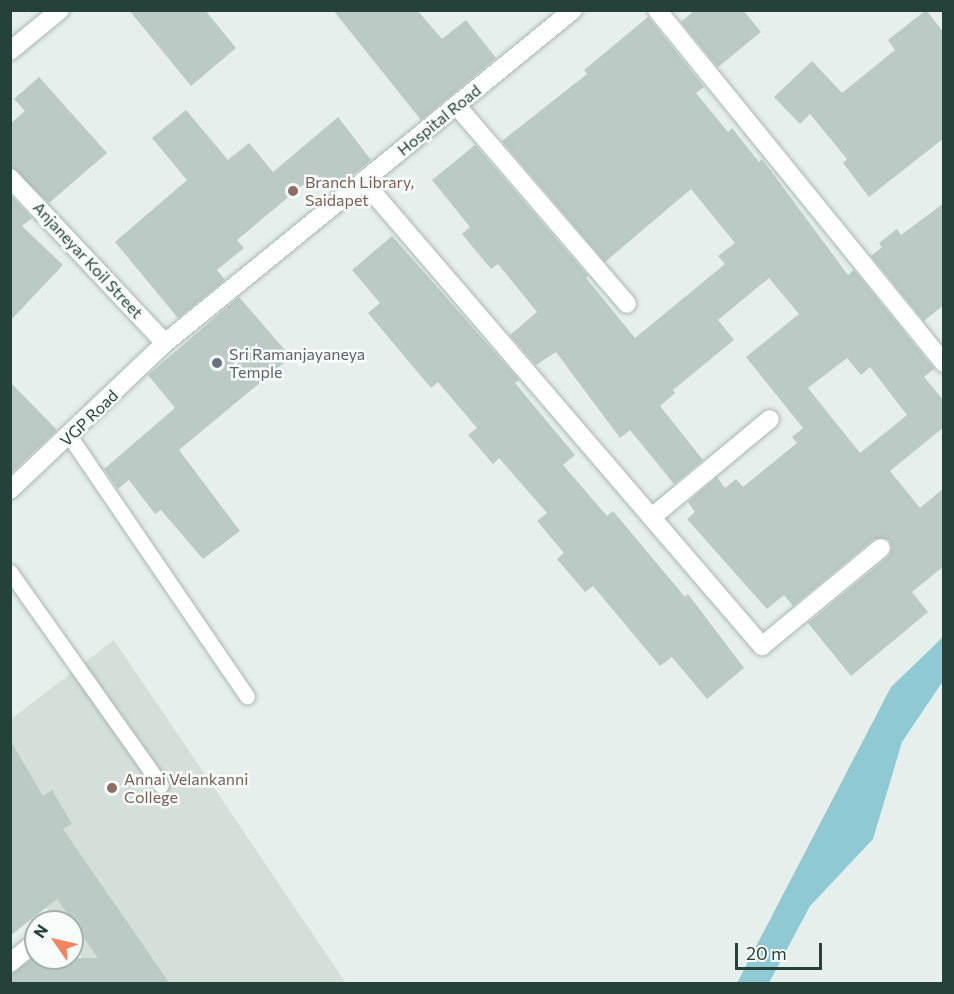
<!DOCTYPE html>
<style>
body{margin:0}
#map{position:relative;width:954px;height:994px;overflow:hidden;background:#e6efeb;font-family:Commissioner,sans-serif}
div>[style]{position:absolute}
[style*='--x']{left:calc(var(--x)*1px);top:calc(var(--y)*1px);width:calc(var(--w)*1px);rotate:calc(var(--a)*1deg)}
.built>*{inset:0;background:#d4dfda}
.water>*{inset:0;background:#8ec9d4}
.building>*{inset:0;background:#bbcac4}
.roads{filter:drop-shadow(0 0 2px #a8b8b2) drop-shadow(0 0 2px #a8b8b2)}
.service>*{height:15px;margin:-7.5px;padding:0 7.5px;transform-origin:7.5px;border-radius:7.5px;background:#fff}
.minor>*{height:18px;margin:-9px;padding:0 9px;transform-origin:9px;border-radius:9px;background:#fff}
.dots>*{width:16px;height:16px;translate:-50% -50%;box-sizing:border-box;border:3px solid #f7fbf9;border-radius:50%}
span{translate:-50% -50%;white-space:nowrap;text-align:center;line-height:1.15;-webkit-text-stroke:5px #f7fbf9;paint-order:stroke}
.street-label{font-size:16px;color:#24423a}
.education-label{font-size:16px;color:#785e54}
.left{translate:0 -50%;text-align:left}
.worship-label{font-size:16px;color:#5b616d}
.frame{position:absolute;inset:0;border:12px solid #24423a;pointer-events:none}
.north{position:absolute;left:24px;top:910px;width:60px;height:60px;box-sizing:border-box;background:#f7fbf9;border:2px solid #a3b1ad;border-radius:50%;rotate:304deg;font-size:16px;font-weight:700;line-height:24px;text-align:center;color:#24423a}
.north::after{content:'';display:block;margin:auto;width:21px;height:27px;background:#f4845f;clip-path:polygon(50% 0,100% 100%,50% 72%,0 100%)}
.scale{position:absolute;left:735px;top:943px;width:87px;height:27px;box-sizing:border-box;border:3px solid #24423a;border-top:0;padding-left:8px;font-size:18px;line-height:21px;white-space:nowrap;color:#24423a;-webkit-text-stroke:4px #f7fbf9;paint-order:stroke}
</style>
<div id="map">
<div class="built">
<i style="clip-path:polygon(114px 640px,346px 983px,99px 983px,72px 944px,72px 922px,56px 922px,11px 856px,10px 720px)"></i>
</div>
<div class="water">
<i style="clip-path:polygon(943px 637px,943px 681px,902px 742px,873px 839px,810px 906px,769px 983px,737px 983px,891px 687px)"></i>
</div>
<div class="building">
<i style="clip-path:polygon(129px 10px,205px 10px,236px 48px,191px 86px)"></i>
<i style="clip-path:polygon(333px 10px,417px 10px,442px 39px,466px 20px,496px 58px,421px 120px)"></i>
<i style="clip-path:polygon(695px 10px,743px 10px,761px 32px,718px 67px,681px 22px)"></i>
<i style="clip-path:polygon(926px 10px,944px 33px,944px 138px,869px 197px,843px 163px,847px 159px,810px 114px,800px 124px,774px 97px,812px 61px,842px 93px,895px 50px,888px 40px)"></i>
<i style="clip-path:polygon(evenodd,648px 17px,704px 87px,696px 93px,728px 132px,732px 128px,759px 162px,762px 159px,848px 275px,854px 270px,934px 369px,924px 377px,944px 401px,944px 427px,890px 471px,920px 508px,944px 488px,944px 566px,912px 592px,928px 612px,851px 676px,808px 623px,888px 557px,892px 547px,889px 540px,874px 539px,793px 606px,784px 595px,767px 609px,687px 519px,695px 512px,688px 502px,717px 477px,725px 488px,736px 479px,743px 487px,797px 443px,792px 437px,803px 428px,746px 357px,799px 314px,769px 278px,718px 320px,734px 340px,673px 390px,675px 393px,660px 406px,703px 460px,674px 484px,630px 430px,620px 438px,556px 352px,536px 365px,510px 335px,537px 312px,498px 264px,491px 269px,462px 234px,470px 227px,432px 180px,475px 145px,588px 276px,586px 278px,635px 338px,725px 264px,718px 256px,735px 243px,691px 189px,605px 262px,502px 141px,587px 74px,584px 70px,648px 17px,847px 358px,861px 375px,870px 367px,907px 415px,860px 453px,808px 388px,847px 358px)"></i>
<i style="clip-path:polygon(39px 77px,107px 153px,49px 203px,10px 167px,10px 124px,25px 111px,14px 99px)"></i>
<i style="clip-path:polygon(186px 110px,228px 160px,249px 143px,273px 172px,338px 117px,371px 160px,331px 192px,316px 174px,237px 240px,244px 248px,217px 270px,225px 280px,178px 318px,115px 242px,187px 180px,152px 138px)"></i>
<i style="clip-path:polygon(10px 195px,32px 218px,22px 226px,63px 265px,10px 321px)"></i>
<i style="clip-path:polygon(944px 203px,944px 305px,924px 321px,871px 256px,882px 247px,879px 243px,897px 229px,901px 235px)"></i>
<i style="clip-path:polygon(392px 236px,519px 380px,515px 383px,575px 455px,563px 465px,607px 516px,613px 511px,685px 597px,688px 594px,744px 668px,707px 699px,672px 657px,660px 666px,593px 586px,585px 592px,557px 559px,564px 553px,537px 521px,547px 513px,499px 458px,493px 464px,468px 435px,477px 428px,438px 382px,431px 388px,368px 313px,380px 303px,352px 270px)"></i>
<i style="clip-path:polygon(239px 297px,291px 357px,179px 450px,240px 531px,203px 559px,161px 510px,155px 514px,129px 480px,118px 489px,104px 469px,175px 408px,148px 375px)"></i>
<i style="clip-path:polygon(10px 382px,57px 430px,10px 474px)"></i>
<i style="clip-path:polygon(10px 740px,43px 796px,52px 790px,72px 824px,63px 829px,170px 984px,10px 984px,10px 974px,33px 958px,98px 958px,57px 899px,10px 936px)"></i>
</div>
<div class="roads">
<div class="service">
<i style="--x:70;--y:437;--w:314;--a:55.7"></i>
<i style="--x:10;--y:572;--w:261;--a:54.7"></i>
</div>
<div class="minor">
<i style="--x:657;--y:10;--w:455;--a:50.9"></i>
<i style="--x:10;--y:51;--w:65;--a:-39.4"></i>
<i style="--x:456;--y:105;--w:262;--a:49.3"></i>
<i style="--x:10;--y:178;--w:226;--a:46.8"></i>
<i style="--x:363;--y:181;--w:613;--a:49.37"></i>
<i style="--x:762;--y:646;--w:154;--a:-39.5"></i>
<i style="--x:10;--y:490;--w:214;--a:-43.5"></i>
<i style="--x:165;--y:343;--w:527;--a:-39.22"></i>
<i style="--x:652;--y:517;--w:153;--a:-39.7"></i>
<i style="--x:10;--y:963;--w:34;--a:-40"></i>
</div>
</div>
<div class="dots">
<i style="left:293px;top:191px;background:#8d6e63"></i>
<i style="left:217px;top:363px;background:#6b7280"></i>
<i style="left:112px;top:788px;background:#8d6e63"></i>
</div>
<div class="street-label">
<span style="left:439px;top:120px;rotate:-39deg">Hospital Road</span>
<span style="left:88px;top:260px;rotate:47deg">Anjaneyar Koil Street</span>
<span style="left:89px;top:418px;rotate:-44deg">VGP Road</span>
</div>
<div class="education-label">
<span class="left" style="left:305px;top:191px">Branch Library,<br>Saidapet</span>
<span class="left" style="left:124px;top:788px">Annai Velankanni<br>College</span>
</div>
<div class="worship-label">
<span class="left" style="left:229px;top:363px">Sri Ramanjayaneya<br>Temple</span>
</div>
<div class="frame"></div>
<div class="north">N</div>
<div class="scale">20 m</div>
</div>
